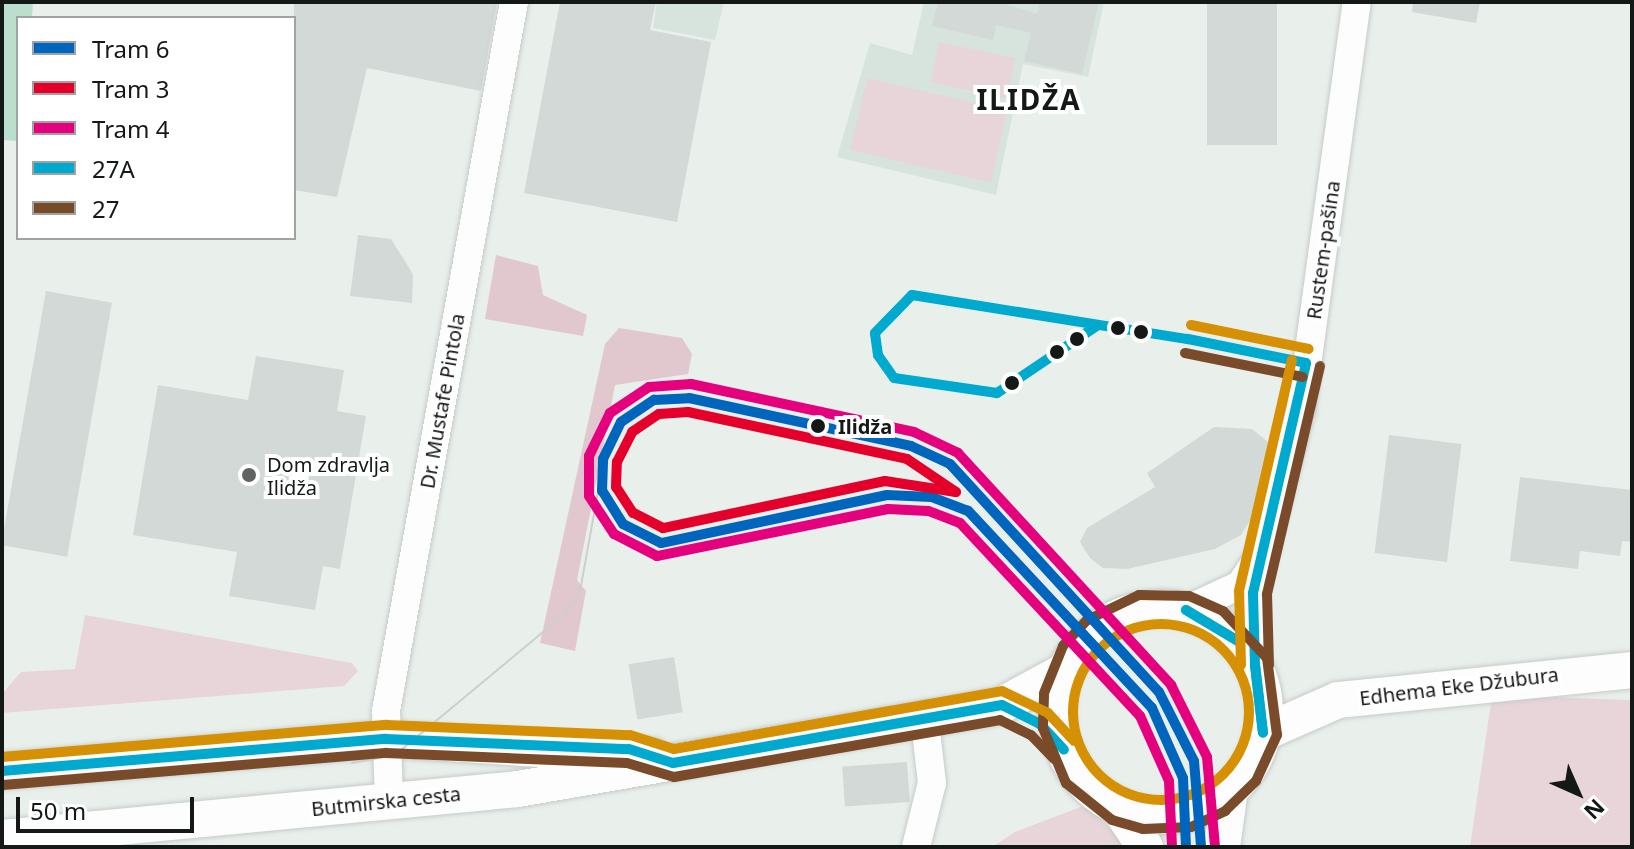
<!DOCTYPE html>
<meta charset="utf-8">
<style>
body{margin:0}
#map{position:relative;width:1634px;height:849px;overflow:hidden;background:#e9f0ec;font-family:"Noto Sans",sans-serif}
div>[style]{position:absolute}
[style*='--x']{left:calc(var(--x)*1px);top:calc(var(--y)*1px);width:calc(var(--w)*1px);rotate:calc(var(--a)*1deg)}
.built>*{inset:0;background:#d6e4dd}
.green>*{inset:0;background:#e7d5d9;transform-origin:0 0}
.forest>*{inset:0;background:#e0c8ce}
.water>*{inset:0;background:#badfce}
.building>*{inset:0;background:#d3d9d6;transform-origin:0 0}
.roads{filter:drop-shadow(0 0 2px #c5cbc8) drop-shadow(0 0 2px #c5cbc8)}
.minor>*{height:28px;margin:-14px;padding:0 14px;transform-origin:14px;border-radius:14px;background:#fcfdfc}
.major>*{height:36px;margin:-18px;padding:0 18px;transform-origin:18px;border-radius:18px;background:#fcfdfc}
.major>.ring{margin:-18px;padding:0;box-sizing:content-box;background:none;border:36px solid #fcfdfc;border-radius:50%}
.tram>*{height:2px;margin:-1px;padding:0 1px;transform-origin:1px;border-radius:1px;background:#cdcfce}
.bus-1>*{height:10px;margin:-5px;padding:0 5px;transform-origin:5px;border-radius:5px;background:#00a9ce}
.bus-2>*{height:10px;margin:-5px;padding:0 5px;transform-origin:5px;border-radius:5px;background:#7a4b2a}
.bus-3>*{height:10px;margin:-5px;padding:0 5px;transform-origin:5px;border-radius:5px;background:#d59103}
.bus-3>.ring{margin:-5px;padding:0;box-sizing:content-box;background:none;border:10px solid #d59103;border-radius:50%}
.tram-1>*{height:10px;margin:-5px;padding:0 5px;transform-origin:5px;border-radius:5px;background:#0065bd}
.tram-2>*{height:10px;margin:-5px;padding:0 5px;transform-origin:5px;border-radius:5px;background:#e4002b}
.tram-3>*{height:10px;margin:-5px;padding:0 5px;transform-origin:5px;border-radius:5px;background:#e5007d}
.dots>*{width:22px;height:22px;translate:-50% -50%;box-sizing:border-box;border:4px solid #fff;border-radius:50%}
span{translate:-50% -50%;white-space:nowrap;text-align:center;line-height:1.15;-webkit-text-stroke:8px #fff;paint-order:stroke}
.street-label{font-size:20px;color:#141816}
.stop-label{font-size:20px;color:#141816;font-weight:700}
.left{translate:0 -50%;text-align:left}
.poi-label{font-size:20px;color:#141816}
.district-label{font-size:28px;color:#141816;font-weight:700;letter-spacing:2px}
.frame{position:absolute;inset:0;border:4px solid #141816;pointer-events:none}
.legend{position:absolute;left:16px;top:16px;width:280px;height:224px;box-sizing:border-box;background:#fff;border:2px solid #a1a3a2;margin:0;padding:10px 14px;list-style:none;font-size:24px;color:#141816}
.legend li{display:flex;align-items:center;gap:16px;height:40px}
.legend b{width:40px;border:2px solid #a1a3a2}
.north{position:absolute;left:1538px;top:753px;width:80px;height:80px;-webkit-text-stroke:6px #fff;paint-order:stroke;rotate:135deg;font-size:22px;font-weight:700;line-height:32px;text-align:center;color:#141816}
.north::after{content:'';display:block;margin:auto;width:28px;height:36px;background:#141816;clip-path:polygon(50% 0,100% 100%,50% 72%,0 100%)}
.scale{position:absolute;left:16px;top:797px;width:178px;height:36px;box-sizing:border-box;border:4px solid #141816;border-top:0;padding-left:10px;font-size:24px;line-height:28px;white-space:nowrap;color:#141816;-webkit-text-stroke:6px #fff;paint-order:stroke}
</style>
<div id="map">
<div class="built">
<i style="clip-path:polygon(657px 2px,724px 2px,715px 40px,653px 28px)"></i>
<i style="clip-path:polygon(924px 2px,1104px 2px,1088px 77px,1023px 64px,996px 195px,837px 157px,870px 43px,912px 55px)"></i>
</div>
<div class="green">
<i style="left:939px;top:42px;width:78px;height:41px;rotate:12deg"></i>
<i style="left:867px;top:78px;width:144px;height:74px;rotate:13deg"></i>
<i style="clip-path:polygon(85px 615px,352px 663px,358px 671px,344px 686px,2px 713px,2px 694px,21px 672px,75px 669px)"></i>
<i style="clip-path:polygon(1492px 695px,1632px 700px,1632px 847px,1470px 847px)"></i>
<i style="clip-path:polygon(1086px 805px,1130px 847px,992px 847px,1015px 832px)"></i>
</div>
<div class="forest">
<i style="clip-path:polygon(496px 255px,538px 266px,543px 295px,587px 315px,583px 336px,485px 319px)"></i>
<i style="clip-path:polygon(619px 328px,682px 338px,692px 354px,688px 374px,615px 385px,577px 580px,586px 591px,575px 651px,540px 643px,605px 344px)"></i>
</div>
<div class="water">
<i style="clip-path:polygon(2px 2px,33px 2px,32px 18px,18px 18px,18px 141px,2px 140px)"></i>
</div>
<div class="building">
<i style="clip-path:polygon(294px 2px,497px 2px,481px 91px,367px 68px,337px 197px,294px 190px)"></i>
<i style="clip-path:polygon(560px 2px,656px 2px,650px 30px,711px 42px,677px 222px,524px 193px)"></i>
<i style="clip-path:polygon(938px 2px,999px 2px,1037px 14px,1040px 2px,1099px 2px,1082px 74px,1024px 61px,1031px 33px,996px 25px,993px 40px,932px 26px)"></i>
<i style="left:1207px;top:2px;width:70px;height:143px"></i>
<i style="clip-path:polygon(1413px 2px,1480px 2px,1476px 23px,1412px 12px)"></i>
<i style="clip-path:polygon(358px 235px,391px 239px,413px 274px,412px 303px,350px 296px)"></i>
<i style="left:46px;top:291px;width:67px;height:258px;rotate:10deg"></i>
<i style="clip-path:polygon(256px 356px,344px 370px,337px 411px,366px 416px,340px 569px,323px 566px,315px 610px,229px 596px,237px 552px,133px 535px,158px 385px,248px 400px)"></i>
<i style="clip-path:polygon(1214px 427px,1252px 429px,1268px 442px,1254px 514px,1241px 535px,1215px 549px,1127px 569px,1103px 568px,1090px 558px,1080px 542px,1087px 528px,1155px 487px,1147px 473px)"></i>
<i style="left:1389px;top:435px;width:73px;height:119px;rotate:7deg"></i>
<i style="clip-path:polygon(1520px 477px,1632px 490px,1632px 542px,1622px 541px,1620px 556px,1580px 551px,1578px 569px,1510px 561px)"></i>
<i style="left:674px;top:657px;width:56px;height:46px;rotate:81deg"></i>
<i style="left:907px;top:762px;width:40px;height:65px;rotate:86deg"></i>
</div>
<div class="roads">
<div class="minor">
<i style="--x:1186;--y:610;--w:60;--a:-24.8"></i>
<i style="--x:1240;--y:585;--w:30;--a:-56"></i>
<i style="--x:1255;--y:665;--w:72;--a:-91.6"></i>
<i style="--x:1253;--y:593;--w:190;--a:-75.4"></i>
<i style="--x:1301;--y:409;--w:411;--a:-82.2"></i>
<i style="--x:389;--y:801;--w:90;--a:-91.9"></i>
<i style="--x:386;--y:711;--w:720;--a:-79.77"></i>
<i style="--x:916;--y:847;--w:66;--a:-76"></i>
<i style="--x:932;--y:783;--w:69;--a:-96.6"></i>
</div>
<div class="major">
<i class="ring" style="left:1057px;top:608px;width:172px;height:172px"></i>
<i style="--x:1263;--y:733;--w:82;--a:-23.7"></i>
<i style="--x:1338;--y:700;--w:296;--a:-5.8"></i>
<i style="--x:2;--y:771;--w:385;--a:-4.8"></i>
<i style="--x:386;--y:739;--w:267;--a:3.7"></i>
<i style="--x:1119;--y:808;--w:47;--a:56.3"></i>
<i style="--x:2;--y:838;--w:518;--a:-5.42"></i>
<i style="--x:518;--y:789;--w:491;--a:-9.8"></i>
<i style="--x:1002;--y:705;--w:72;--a:-28.4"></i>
<i style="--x:1222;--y:847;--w:59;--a:-82.1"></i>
</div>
</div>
<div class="tram">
<i style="--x:352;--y:763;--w:44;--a:-10.5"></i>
<i style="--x:395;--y:755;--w:221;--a:-39.7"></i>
<i style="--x:565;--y:614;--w:27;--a:-57"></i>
<i style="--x:580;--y:591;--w:117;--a:-79.7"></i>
</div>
<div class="bus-1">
<i style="--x:1098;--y:325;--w:122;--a:146"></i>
<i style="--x:997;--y:393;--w:104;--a:-171.7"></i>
<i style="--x:894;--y:378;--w:28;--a:-125"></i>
<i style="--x:878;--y:355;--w:22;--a:-98"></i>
<i style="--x:875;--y:333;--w:53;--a:-45.8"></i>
<i style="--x:912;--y:295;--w:279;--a:9.1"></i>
<i style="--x:1188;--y:339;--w:120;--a:11.5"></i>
<i style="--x:1186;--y:610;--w:61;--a:30.8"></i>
<i style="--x:1186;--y:610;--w:61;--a:30.8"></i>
<i style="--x:1255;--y:665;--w:72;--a:-91.6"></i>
<i style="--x:1253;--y:593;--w:236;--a:-77"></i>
<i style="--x:1255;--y:665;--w:68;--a:83.3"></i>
<i style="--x:1255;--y:665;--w:68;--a:83.3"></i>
<i style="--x:2;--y:771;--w:385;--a:-4.8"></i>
<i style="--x:386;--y:739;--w:243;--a:2.4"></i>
<i style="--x:629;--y:749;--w:46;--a:17.7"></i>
<i style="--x:673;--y:763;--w:334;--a:-10"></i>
<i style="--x:1002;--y:705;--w:42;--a:26.6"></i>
<i style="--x:1040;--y:724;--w:35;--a:47"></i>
</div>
<div class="bus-2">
<i style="--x:1185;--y:353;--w:120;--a:11.5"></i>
<i style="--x:1269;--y:665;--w:71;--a:-91.6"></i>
<i style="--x:1267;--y:594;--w:234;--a:-76.9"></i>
<i style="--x:1044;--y:696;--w:32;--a:92"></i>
<i style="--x:1043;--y:728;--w:60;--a:67.3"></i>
<i style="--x:1066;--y:783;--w:59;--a:38.8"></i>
<i style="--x:1112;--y:820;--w:32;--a:16"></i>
<i style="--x:1143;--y:829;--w:48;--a:-2.4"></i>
<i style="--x:1191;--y:827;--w:38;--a:-25"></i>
<i style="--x:1225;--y:811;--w:43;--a:-44.1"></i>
<i style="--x:1256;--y:781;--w:51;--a:-65.5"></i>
<i style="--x:1277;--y:735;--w:78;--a:-97.4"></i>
<i style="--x:1267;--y:658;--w:64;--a:-133.1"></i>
<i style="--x:1223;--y:611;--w:37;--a:-156"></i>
<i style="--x:1189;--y:596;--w:50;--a:-178.9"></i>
<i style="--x:1139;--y:595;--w:58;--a:154.3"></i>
<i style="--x:1087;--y:620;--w:35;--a:133"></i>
<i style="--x:1063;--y:646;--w:51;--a:112"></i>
<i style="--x:3;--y:785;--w:384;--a:-4.8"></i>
<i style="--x:386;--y:753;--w:241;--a:2.4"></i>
<i style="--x:627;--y:763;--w:49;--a:16.6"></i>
<i style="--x:674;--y:777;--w:331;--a:-9.9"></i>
<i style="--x:1000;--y:720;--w:34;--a:26"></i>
<i style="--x:1031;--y:735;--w:33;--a:46"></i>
</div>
<div class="bus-3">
<i style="--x:1191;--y:325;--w:120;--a:11.5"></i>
<i class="ring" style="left:1073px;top:624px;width:166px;height:166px"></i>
<i style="--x:1241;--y:665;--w:74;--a:-91.5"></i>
<i style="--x:1239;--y:591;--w:237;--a:-77.1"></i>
<i style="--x:2;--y:757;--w:386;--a:-4.8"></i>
<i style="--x:387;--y:725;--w:243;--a:2.4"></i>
<i style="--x:630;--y:735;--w:46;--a:17.7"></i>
<i style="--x:674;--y:749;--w:333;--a:-10"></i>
<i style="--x:1002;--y:691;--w:51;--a:25.6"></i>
<i style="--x:1048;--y:713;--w:38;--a:47"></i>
</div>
<div class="tram-1">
<i style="--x:1186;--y:847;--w:69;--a:-92.5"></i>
<i style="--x:1183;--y:778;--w:77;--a:-113.9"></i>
<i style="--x:1152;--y:708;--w:270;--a:-133"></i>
<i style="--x:968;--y:511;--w:40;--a:-159"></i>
<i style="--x:931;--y:497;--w:44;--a:-177.4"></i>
<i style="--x:887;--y:495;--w:231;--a:168"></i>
<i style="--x:661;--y:543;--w:42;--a:-153.4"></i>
<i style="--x:623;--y:524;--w:39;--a:-122"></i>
<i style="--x:602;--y:491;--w:32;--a:-88"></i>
<i style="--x:603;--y:459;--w:41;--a:-64.1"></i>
<i style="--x:621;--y:422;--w:40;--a:-34"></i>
<i style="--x:654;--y:400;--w:35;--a:-3"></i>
<i style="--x:689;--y:398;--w:227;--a:12.2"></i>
<i style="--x:911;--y:446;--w:43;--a:24.8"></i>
<i style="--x:950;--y:464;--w:309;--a:47.5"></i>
<i style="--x:1159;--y:692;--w:77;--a:63.1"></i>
<i style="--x:1194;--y:761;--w:86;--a:85.3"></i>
</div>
<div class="tram-2">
<i style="--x:688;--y:412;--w:224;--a:12.1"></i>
<i style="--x:907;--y:459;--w:59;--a:34"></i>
<i style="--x:956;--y:492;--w:72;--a:-171.2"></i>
<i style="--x:885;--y:481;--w:227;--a:168"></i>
<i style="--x:663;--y:528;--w:34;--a:-153"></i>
<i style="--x:633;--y:513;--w:31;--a:-123"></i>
<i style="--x:616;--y:487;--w:25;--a:-88"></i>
<i style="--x:617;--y:462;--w:34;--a:-63"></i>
<i style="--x:632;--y:432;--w:32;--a:-34"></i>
<i style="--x:659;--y:414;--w:29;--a:-4"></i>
</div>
<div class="tram-3">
<i style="--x:1172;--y:847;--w:66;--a:-92.6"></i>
<i style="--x:1169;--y:781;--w:71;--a:-114"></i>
<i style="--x:1140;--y:716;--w:264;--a:-133"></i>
<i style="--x:960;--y:523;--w:34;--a:-159"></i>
<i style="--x:928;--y:511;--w:40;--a:-177.1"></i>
<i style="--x:888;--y:509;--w:236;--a:168.5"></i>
<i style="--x:657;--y:556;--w:48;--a:-152.9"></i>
<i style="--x:614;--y:534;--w:45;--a:-123.3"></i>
<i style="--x:589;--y:496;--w:40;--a:-90"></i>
<i style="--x:589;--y:456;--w:48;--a:-64"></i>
<i style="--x:610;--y:413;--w:47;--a:-33.7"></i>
<i style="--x:649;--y:387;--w:42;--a:-4.1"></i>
<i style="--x:691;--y:384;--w:228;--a:12.1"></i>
<i style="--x:914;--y:432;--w:49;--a:25.5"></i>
<i style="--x:958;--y:453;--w:315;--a:47.4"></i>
<i style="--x:1171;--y:685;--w:80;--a:63.4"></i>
<i style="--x:1207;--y:757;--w:89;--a:84.9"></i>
</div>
<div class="dots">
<i style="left:1118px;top:328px;background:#141816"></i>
<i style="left:1141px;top:332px;background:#141816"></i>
<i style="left:1077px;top:339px;background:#141816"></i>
<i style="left:1057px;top:352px;background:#141816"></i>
<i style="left:1012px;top:383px;background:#141816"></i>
<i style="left:818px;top:426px;background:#141816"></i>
<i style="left:249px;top:475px;background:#5f6461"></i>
</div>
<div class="street-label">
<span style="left:1323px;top:250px;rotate:-82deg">Rustem-pašina</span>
<span style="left:442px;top:401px;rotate:-80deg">Dr. Mustafe Pintola</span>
<span style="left:1459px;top:686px;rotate:-7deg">Edhema Eke Džubura</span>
<span style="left:386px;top:801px;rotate:-6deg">Butmirska cesta</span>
</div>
<div class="stop-label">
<span class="left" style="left:838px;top:426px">Ilidža</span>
</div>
<div class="poi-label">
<span class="left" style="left:267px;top:476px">Dom zdravlja<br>Ilidža</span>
</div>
<div class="district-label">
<span style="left:1029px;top:99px">ILIDŽA</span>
</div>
<div class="frame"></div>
<ul class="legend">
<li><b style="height:10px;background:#0065bd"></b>Tram 6</li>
<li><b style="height:10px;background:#e4002b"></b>Tram 3</li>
<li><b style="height:10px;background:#e5007d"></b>Tram 4</li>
<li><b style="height:10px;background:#00a9ce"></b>27A</li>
<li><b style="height:10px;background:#7a4b2a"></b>27</li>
</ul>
<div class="north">N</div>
<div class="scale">50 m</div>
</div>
